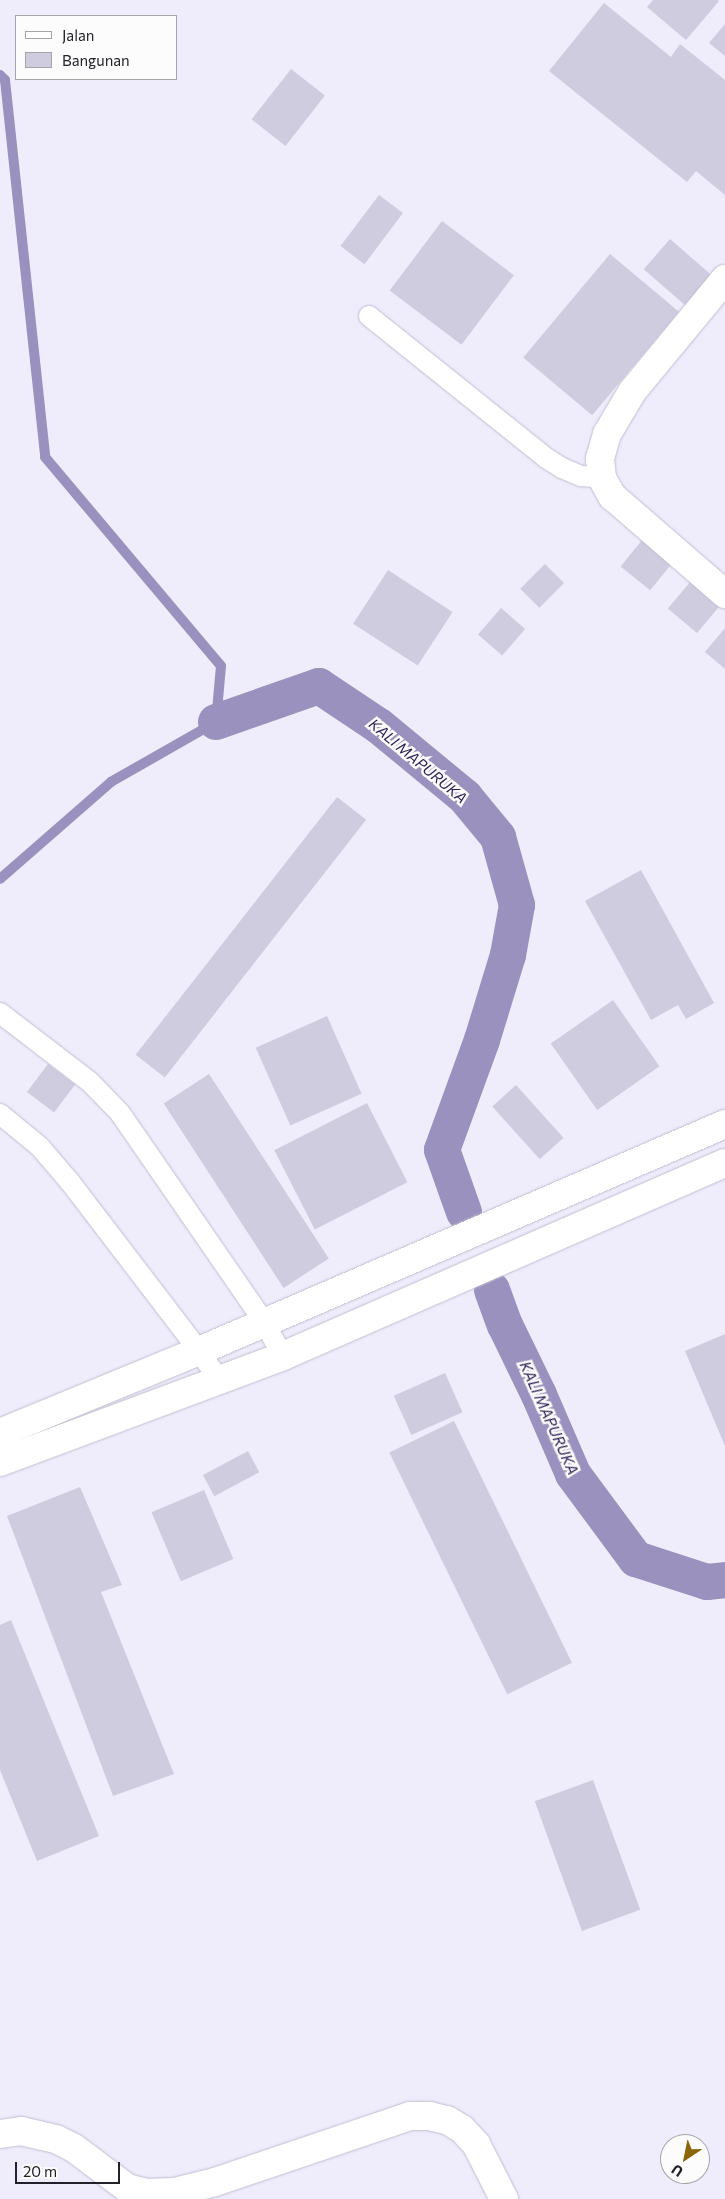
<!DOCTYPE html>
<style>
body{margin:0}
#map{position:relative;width:725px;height:2199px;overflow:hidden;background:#efecfc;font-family:Commissioner,sans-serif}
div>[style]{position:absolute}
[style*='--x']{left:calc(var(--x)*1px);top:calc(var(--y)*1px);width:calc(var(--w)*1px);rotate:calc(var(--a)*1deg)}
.stream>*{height:10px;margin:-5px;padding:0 5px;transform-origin:5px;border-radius:5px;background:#9a91be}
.canal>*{height:36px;margin:-18px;padding:0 18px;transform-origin:18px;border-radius:18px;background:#9a91be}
.building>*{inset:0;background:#d0cce0;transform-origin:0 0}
.roads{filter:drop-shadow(0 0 1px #c1bed1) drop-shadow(0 0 1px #c1bed1)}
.lane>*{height:20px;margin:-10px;padding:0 10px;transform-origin:10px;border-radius:10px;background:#fff}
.street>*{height:28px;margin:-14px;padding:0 14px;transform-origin:14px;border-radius:14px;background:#fff}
.highway>*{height:28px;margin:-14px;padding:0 14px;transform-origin:14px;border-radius:14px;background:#fff}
span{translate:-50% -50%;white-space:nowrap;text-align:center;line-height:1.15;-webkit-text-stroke:5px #fcfcfc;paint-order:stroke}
.water-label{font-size:15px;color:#2e1d54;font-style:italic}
.legend{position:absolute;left:15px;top:15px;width:162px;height:65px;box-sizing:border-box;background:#fcfcfc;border:1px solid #a5a4a8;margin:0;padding:6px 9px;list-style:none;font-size:15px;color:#232129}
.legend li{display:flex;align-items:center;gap:10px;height:25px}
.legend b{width:25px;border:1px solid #a5a4a8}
.north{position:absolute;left:660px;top:2134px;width:50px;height:50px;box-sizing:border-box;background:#fcfcfc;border:1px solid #a5a4a8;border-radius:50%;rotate:214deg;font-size:14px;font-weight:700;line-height:20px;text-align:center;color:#232129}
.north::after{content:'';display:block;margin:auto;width:18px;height:22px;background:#8b6606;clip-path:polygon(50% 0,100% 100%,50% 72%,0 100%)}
.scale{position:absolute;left:15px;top:2162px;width:105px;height:22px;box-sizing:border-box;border:2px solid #232129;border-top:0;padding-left:6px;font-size:15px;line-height:18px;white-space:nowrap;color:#232129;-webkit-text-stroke:4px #fcfcfc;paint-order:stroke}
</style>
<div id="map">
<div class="stream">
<i style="--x:0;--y:75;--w:7;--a:45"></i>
<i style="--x:5;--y:80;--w:379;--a:83.9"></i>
<i style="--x:45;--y:457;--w:273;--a:49.9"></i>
<i style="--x:221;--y:666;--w:56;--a:95.1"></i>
<i style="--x:216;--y:722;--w:121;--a:150.3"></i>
<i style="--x:111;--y:782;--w:147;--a:138.9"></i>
</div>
<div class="canal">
<i style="--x:216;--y:722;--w:109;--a:-19.3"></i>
<i style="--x:319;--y:686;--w:72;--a:33.7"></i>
<i style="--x:379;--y:726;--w:112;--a:39.5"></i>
<i style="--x:465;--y:797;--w:52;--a:50.5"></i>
<i style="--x:498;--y:837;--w:71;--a:74.4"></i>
<i style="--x:517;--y:905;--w:51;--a:100.2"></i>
<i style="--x:508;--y:955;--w:89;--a:107"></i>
<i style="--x:482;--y:1040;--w:117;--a:110"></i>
<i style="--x:442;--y:1150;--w:66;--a:70.5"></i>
<i style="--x:492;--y:1290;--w:37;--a:70"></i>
<i style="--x:505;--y:1325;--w:78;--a:64.1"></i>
<i style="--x:539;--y:1395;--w:86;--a:66.7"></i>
<i style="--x:573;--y:1474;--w:106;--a:53.5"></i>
<i style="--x:636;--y:1559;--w:75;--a:17.9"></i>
<i style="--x:707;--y:1582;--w:18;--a:-6"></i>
</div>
<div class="building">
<i style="clip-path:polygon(653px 0,717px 0,719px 1px,686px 40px,647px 7px)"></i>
<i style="clip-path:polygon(604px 3px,671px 57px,680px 44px,725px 80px,725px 195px,696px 171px,687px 182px,549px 71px)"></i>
<i style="clip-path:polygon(725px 24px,725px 56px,709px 43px)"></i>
<i style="left:291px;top:69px;width:43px;height:64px;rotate:38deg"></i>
<i style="left:379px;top:195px;width:30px;height:64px;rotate:37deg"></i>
<i style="left:442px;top:221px;width:90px;height:87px;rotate:37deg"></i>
<i style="left:670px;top:239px;width:56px;height:40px;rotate:41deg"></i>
<i style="left:610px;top:254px;width:90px;height:135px;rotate:40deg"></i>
<i style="left:642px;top:540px;width:38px;height:34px;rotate:39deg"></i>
<i style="left:545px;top:564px;width:27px;height:35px;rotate:45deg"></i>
<i style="left:388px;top:570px;width:77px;height:64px;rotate:33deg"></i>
<i style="left:691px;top:581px;width:38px;height:36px;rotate:40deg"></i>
<i style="left:501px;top:608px;width:32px;height:35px;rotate:41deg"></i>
<i style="clip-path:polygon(725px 628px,725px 669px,705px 652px)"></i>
<i style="left:337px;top:797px;width:37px;height:327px;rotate:38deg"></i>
<i style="clip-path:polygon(641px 870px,714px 1003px,686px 1019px,678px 1005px,651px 1020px,585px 901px)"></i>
<i style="left:613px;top:1000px;width:81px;height:76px;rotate:55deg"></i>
<i style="left:327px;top:1016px;width:85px;height:78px;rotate:66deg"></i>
<i style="left:48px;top:1064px;width:34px;height:35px;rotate:37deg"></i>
<i style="left:209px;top:1074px;width:220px;height:54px;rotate:57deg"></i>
<i style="left:516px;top:1085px;width:71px;height:32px;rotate:48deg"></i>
<i style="left:367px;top:1103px;width:89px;height:104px;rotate:63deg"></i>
<i style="clip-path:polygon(725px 1334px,725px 1446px,685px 1351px)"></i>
<i style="left:445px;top:1373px;width:43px;height:56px;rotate:66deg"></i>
<i style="left:454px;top:1421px;width:269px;height:72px;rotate:64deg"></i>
<i style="left:248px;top:1451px;width:24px;height:51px;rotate:62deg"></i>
<i style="clip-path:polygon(80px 1487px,122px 1585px,101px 1592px,174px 1774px,113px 1796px,7px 1516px)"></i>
<i style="left:204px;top:1490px;width:75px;height:57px;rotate:67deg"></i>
<i style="clip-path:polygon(11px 1620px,99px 1836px,37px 1861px,0 1770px,0 1625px)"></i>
<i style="left:593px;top:1780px;width:138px;height:62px;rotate:70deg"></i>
</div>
<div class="roads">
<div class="lane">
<i style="--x:369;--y:316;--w:227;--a:38.7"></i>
<i style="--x:546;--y:458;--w:19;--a:32"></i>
<i style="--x:562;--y:468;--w:21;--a:23"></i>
<i style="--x:581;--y:476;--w:21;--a:5"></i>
<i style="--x:0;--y:1013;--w:113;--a:37.5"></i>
<i style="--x:90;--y:1082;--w:43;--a:45.9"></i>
<i style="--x:120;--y:1113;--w:254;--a:55.4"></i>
<i style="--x:264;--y:1322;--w:39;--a:61"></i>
<i style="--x:0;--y:1114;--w:52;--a:39.5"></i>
<i style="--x:40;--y:1147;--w:46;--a:49.4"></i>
<i style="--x:70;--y:1182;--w:213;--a:52.6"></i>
<i style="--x:199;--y:1351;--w:35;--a:55"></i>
</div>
<div class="street">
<i style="--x:725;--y:279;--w:146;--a:129.5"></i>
<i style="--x:632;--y:392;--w:49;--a:120.8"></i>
<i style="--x:607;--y:434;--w:26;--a:106"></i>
<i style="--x:600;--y:459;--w:19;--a:84"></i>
<i style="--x:602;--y:478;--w:21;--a:61"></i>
<i style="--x:612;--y:496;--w:150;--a:40.9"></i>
<i style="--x:0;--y:2134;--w:21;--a:-8"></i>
<i style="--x:21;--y:2131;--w:36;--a:13"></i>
<i style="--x:56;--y:2139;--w:20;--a:27"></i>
<i style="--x:74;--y:2148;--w:66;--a:37"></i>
<i style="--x:127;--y:2188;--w:21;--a:14"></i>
<i style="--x:147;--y:2193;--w:27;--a:-2"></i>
<i style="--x:174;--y:2192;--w:42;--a:-13.7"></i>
<i style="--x:215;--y:2182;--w:206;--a:-18.7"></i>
<i style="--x:410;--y:2116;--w:19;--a:0"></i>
<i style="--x:429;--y:2116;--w:18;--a:13"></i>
<i style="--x:447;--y:2120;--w:17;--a:31"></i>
<i style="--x:462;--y:2129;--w:21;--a:47"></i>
<i style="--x:476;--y:2144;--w:62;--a:63"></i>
</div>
<div class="highway">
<i style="--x:0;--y:1433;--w:215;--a:-22.4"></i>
<i style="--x:199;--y:1351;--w:573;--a:-23.34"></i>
<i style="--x:0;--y:1462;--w:302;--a:-20.5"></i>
<i style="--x:283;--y:1356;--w:482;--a:-23.6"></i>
</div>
</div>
<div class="water-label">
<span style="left:418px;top:761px;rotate:40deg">KALI MAPURUKA</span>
<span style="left:549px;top:1418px;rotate:66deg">KALI MAPURUKA</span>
</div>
<ul class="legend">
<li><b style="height:6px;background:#fff"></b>Jalan</li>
<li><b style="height:14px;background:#d0cce0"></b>Bangunan</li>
</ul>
<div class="north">U</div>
<div class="scale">20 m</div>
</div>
